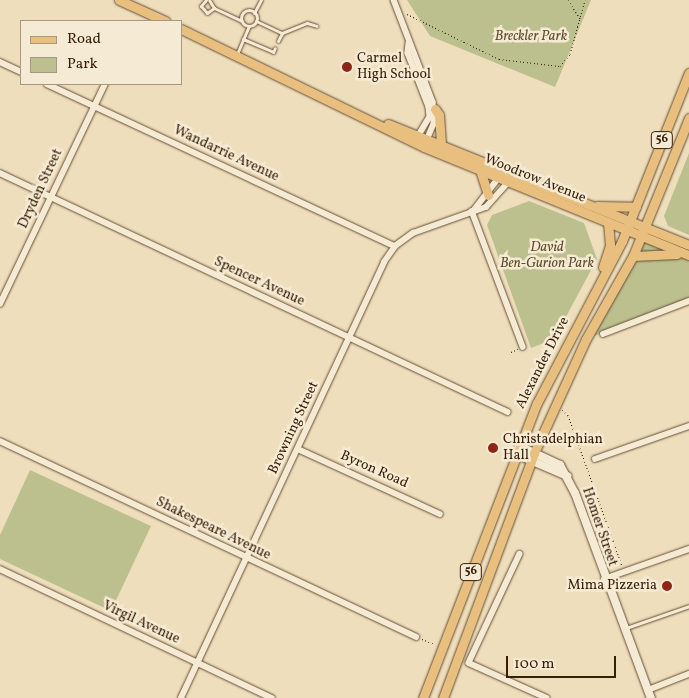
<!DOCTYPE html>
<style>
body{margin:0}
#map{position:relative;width:689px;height:698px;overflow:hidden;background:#efdebc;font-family:Vollkorn,serif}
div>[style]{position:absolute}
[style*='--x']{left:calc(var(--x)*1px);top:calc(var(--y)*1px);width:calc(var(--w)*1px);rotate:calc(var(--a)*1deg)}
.green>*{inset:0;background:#bcc08e}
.path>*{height:1px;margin-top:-0.5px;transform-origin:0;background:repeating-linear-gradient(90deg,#371e06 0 1px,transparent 0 3.5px)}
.roads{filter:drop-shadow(0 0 1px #654e34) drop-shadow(0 0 1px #654e34)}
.service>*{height:3px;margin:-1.5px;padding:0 1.5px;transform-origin:1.5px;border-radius:1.5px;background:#f5ead3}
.service>.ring{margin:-1.5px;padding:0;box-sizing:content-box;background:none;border:3px solid #f5ead3;border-radius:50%}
.minor>*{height:5.5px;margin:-2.75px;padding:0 2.75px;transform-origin:2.75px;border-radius:2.75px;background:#f5ead3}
.tertiary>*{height:8px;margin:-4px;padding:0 4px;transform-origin:4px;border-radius:4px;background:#f5ead3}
.primary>*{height:9px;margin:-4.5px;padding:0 4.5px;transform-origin:4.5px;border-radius:4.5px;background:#e8bf7e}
.dots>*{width:14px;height:14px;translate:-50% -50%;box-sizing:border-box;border:2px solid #f5ead3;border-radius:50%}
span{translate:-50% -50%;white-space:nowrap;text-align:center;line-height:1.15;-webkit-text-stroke:5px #f5ead3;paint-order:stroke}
.shield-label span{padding:1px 4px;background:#f5ead3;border:1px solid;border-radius:4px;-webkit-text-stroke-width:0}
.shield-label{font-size:12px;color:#371e06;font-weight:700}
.park-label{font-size:14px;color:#5f4f2f;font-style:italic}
.poi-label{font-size:14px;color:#371e06}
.left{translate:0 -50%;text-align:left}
.right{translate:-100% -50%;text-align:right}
.street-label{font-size:14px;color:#371e06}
.legend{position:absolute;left:20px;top:20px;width:162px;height:65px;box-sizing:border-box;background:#f5ead3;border:1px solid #a99881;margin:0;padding:6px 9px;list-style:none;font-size:15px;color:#371e06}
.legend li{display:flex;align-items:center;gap:10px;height:25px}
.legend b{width:25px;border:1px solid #a99881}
.scale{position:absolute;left:506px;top:656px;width:110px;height:22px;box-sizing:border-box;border:2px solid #371e06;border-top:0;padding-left:6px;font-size:15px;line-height:18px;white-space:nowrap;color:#371e06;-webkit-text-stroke:4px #f5ead3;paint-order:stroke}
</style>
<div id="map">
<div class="green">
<i style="clip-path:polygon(407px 0,591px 0,555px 87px,430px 36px)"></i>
<i style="clip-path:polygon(689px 153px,689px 235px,668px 226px,664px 216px)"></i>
<i style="clip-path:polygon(529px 201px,584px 223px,597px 259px,554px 339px,531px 348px,487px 225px,492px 215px)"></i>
<i style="clip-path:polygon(640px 237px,689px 255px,689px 301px,586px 339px)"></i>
<i style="clip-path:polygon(30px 470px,151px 526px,111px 611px,0 559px,0 535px)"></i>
</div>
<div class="path">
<i style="--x:568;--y:0;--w:24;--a:57"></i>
<i style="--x:407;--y:14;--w:102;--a:26.1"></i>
<i style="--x:499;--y:59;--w:61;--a:6.5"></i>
<i style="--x:560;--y:66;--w:16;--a:-50"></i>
<i style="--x:570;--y:54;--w:56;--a:-74.5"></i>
<i style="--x:511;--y:352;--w:8;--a:-23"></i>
<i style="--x:526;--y:396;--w:6;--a:31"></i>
<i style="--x:562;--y:410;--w:8;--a:40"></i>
<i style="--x:568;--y:415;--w:160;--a:70.3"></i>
<i style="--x:422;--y:639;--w:13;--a:23"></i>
</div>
<div class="roads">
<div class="service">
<i style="--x:206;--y:0;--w:8;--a:130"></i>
<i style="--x:201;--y:6;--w:9;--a:49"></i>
<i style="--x:207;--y:13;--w:9;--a:-36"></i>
<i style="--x:214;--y:8;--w:9;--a:-122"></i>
<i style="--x:214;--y:8;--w:31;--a:25"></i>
<i class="ring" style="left:241px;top:10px;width:13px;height:13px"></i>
<i style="--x:254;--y:13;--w:15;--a:-62"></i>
<i style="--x:256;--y:21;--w:29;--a:25"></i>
<i style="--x:243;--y:39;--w:33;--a:23"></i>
<i style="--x:273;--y:52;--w:4;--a:-63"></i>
<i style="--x:278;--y:41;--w:9;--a:-63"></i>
<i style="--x:282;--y:33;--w:27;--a:-22"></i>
<i style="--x:307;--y:23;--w:10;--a:17"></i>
<i style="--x:237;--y:54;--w:30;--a:-67"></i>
<i style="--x:626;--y:628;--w:67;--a:-19.2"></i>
</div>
<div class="minor">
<i style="--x:394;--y:0;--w:109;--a:69.1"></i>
<i style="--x:433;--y:102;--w:22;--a:87"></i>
<i style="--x:434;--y:124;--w:21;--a:113"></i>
<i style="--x:409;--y:43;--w:10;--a:96"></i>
<i style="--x:408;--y:53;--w:58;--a:68.7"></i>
<i style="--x:429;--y:107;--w:10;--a:84"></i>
<i style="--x:430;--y:117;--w:26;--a:121"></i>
<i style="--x:0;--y:62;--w:23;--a:25"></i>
<i style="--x:47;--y:84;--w:384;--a:25"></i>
<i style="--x:0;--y:173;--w:561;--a:25.2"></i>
<i style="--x:474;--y:210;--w:43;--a:-52.6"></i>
<i style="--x:472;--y:211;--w:145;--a:69.4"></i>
<i style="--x:0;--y:304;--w:244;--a:-64.5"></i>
<i style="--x:603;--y:334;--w:92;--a:-21"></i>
<i style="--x:0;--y:441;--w:460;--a:25.2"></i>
<i style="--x:298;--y:449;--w:156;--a:24.6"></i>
<i style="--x:595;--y:459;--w:100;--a:-19.3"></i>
<i style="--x:520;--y:554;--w:120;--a:115.1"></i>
<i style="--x:469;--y:663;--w:85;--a:24.2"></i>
<i style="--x:0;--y:569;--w:301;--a:25.4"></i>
<i style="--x:604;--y:579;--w:90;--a:-19.4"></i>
<i style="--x:648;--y:690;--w:44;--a:-21.3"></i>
<i style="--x:181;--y:698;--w:481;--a:-65"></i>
<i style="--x:384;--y:262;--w:19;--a:-55"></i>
<i style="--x:395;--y:246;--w:22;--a:-36"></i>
<i style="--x:413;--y:233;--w:77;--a:-19.6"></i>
<i style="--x:486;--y:207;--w:38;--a:-48"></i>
</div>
<div class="tertiary">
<i style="--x:519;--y:446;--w:45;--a:24.9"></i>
<i style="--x:560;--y:465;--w:32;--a:62"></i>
<i style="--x:575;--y:493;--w:219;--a:69.7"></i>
<i style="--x:516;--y:454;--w:56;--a:23.3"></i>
</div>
<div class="primary">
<i style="--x:119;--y:0;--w:51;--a:24.5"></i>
<i style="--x:181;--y:29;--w:270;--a:25.9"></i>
<i style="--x:424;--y:147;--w:286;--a:22.2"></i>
<i style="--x:435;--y:109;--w:7;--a:56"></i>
<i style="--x:439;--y:115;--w:30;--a:86"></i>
<i style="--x:388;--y:124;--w:324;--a:21.9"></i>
<i style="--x:481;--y:173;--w:23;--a:72"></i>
<i style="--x:597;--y:206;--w:39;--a:1"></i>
<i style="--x:633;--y:256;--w:44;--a:-2.6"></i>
<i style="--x:603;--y:267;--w:23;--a:-72"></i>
<i style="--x:610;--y:245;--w:22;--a:-95"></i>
<i style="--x:423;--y:698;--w:316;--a:-68.9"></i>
<i style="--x:537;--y:403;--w:183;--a:-62.3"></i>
<i style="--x:622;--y:241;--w:181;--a:-68.3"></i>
<i style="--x:443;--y:698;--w:261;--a:-69.6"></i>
<i style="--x:534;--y:453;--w:125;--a:-65.5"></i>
<i style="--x:586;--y:339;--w:95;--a:-60.5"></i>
<i style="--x:633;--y:256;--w:149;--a:-67.9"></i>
</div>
</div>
<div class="dots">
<i style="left:347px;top:67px;background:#8f2418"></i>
<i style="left:493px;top:448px;background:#8f2418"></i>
<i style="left:667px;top:586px;background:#8f2418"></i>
</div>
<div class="shield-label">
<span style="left:662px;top:140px">56</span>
<span style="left:471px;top:572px">56</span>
</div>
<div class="park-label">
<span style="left:531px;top:37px">Breckler Park</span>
<span style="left:547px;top:256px">David<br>Ben-Gurion Park</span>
</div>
<div class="poi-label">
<span class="left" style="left:357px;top:67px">Carmel<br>High School</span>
<span class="left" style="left:503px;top:448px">Christadelphian<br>Hall</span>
<span class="right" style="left:657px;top:586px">Mima Pizzeria</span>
</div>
<div class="street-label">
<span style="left:226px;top:154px;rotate:25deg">Wandarrie Avenue</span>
<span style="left:535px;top:179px;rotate:22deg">Woodrow Avenue</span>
<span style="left:41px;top:189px;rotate:-65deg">Dryden Street</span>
<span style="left:259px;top:282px;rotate:25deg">Spencer Avenue</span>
<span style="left:543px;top:363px;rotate:-63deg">Alexander Drive</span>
<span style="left:294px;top:428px;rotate:-65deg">Browning Street</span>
<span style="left:374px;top:470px;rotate:24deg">Byron Road</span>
<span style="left:599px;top:527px;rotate:71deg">Homer Street</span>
<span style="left:213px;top:529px;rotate:26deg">Shakespeare Avenue</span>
<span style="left:141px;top:623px;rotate:25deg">Virgil Avenue</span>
</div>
<ul class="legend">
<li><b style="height:6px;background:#e8bf7e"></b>Road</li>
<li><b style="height:14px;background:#bcc08e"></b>Park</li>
</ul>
<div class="scale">100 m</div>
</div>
